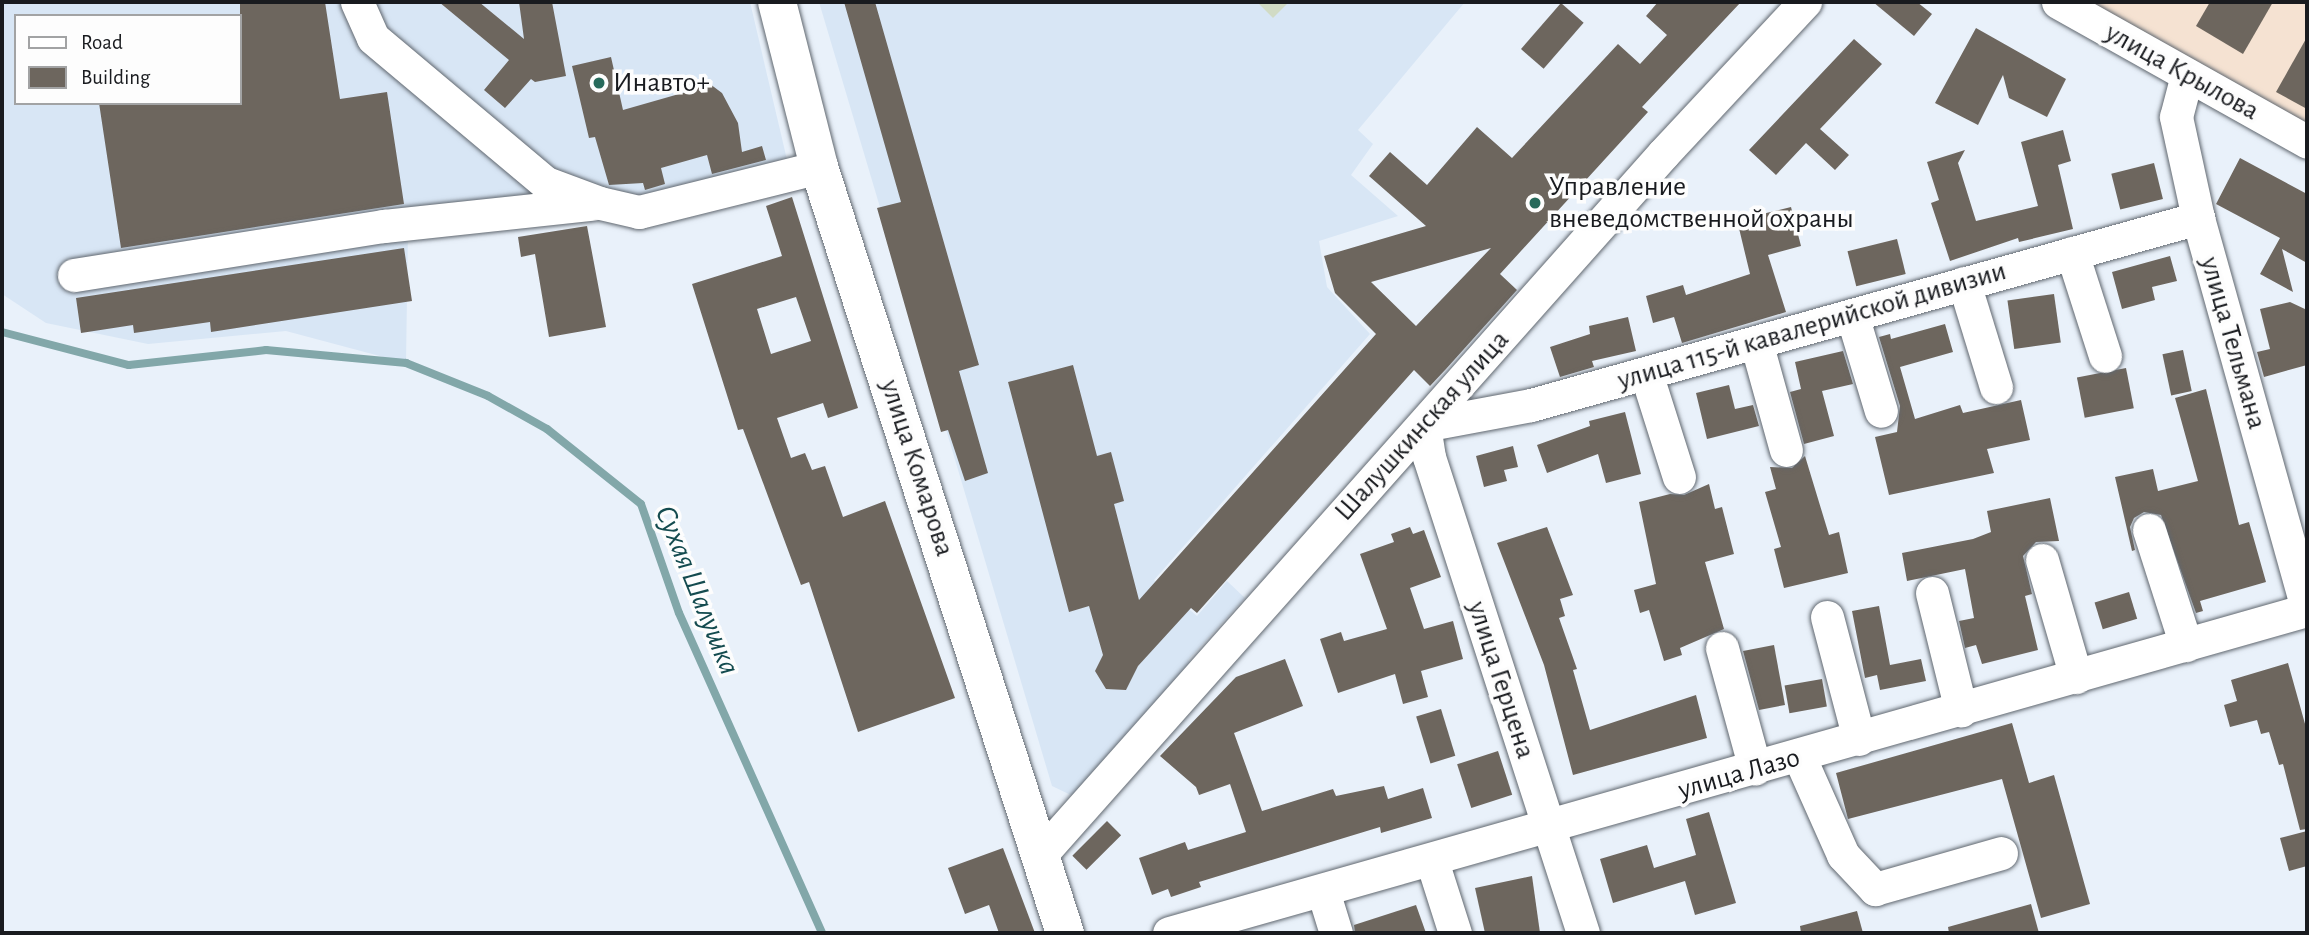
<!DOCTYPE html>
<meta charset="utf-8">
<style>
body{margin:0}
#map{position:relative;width:2309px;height:935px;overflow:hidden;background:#e9f1fa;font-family:"Alegreya Sans",sans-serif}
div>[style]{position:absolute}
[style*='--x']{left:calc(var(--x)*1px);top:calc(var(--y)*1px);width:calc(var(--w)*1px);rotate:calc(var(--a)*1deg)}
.built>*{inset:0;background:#d8e6f5}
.industrial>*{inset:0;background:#f5e2d2}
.green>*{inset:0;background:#d1dbc5}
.stream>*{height:8px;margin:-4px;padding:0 4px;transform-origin:4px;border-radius:4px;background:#82a7a9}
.building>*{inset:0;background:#6d665e;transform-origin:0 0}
.roads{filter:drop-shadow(0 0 2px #60676f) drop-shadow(0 0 2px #60676f)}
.minor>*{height:33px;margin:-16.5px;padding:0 16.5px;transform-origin:16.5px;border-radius:16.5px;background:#fff}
.major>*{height:38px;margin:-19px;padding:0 19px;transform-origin:19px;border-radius:19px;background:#fff}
.dots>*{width:19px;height:19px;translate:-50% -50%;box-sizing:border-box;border:4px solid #fdfdfd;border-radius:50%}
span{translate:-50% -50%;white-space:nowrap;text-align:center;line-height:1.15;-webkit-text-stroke:7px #fdfdfd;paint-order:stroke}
.street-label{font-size:28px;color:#191b1f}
.poi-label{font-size:28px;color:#191b1f}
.left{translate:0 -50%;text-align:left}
.water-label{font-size:30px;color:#144b4f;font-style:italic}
.frame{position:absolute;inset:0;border:4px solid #191b1f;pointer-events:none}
.legend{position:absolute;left:14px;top:14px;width:228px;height:91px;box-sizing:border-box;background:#fdfdfd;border:2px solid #a2a3a4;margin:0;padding:9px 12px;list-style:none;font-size:21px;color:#191b1f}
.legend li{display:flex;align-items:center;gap:14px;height:35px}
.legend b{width:35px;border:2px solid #a2a3a4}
</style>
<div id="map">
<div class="built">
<i style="clip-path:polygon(evenodd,2px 2px,750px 2px,788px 164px,716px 189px,408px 230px,406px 363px,286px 331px,148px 344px,46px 323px,2px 294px,2px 2px,16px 16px,240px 16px,240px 103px,16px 103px,16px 16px)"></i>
<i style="clip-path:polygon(819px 2px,1465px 2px,1358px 130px,1373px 144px,1351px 175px,1398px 216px,1319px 241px,1327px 287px,1370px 334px,1154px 580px,1197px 616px,1227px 581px,1245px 598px,1188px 660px,1195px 668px,1073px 796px,1052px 786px)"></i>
</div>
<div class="industrial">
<i style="clip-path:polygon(2058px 2px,2307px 2px,2307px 142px)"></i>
</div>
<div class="green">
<i style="clip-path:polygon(1257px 2px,1289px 2px,1273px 18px)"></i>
</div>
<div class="stream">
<i style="--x:2;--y:332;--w:131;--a:14.6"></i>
<i style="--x:129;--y:365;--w:138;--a:-6.2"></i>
<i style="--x:266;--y:350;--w:141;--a:5.3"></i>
<i style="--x:406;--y:363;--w:88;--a:21.9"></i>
<i style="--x:488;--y:396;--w:68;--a:29.2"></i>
<i style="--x:547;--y:429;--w:120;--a:38.6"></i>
<i style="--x:641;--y:504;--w:115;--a:70.8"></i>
<i style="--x:679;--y:613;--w:350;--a:65.9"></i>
</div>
<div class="building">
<i style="clip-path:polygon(240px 2px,325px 2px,340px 99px,387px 92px,404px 204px,121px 248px,99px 103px,240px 103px)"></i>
<i style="clip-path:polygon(439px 2px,479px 2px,524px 39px,519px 2px,552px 2px,566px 76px,535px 82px,531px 79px,505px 108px,484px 90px,509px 60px)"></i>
<i style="clip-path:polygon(844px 2px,875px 2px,979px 365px,959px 371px,988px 473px,965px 481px,948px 430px,941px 432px,877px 208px,901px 202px)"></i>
<i style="clip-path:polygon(evenodd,1658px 2px,1741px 2px,1642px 107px,1648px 112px,1500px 274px,1517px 290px,1446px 369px,1430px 386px,1414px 370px,1197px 613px,1191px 608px,1138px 666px,1126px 690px,1106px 689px,1095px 671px,1103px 655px,1089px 606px,1069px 612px,1008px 382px,1073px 365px,1097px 456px,1111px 452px,1124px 501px,1114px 504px,1139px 600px,1376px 334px,1335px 293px,1324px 256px,1426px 226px,1369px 176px,1390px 152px,1427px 185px,1477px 127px,1512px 158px,1618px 44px,1640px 64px,1667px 35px,1646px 16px,1658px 2px,1491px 248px,1416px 326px,1371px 282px,1491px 248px)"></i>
<i style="clip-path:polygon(1873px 2px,1917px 2px,1932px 14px,1914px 36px)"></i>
<i style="clip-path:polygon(2210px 2px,2273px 2px,2243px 54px,2196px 26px)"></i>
<i style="left:1561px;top:3px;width:30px;height:61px;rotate:41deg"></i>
<i style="clip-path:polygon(1976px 28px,2066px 79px,2047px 117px,2009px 98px,2003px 75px,1978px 125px,1935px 103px)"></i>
<i style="clip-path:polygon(2307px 37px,2307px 109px,2276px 92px)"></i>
<i style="clip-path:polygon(1854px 39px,1882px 64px,1820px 129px,1849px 155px,1835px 170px,1806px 143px,1776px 175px,1749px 150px)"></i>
<i style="clip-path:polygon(611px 57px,623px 110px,686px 92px,684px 84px,697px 80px,710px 84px,722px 93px,738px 123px,742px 152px,762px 146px,766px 160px,712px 174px,707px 155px,661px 168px,665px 184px,645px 190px,643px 183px,609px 185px,595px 137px,589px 138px,572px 66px)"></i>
<i style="clip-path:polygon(2063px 130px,2071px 161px,2058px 165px,2073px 229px,2019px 242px,2018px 238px,1950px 261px,1931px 203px,1939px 200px,1927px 162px,1965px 150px,1958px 163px,1976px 221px,2038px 206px,2021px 142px)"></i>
<i style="clip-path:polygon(2240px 158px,2307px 194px,2307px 263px,2282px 249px,2293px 292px,2260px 274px,2280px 238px,2216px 204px)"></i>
<i style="left:2154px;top:163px;width:37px;height:44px;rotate:76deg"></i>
<i style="clip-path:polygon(evenodd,792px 197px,858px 408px,828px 418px,823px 403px,777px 418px,791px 458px,805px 453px,812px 470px,825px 466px,843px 517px,885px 501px,955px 698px,858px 732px,809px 582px,801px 585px,743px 429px,738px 430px,692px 284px,782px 256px,766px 206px,792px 197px,796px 297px,811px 341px,771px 354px,757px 309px,796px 297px)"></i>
<i style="clip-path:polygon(1791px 207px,1801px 246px,1768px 255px,1786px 312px,1682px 343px,1674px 317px,1653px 323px,1646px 296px,1683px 285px,1686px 295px,1750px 274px,1737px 220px)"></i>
<i style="clip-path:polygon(587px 226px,606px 327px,549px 337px,535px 254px,521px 257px,518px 237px)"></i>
<i style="left:1897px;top:239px;width:36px;height:51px;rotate:76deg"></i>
<i style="clip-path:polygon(404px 248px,412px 301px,211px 332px,210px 322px,134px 333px,133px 325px,81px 333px,76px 298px)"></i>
<i style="clip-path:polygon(2170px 256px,2177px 281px,2152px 287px,2155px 300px,2122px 309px,2112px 272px)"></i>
<i style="left:2054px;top:294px;width:49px;height:47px;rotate:82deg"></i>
<i style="clip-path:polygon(2290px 302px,2307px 310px,2307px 365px,2264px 377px,2257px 352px,2270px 349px,2260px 309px)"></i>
<i style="clip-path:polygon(1628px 317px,1636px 351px,1592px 361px,1594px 367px,1560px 377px,1550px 347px,1590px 334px,1589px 326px)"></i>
<i style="clip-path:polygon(1945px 324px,1953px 352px,1900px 367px,1915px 419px,1960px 405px,1963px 413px,2021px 400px,2030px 440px,1987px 449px,1994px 473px,1889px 495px,1875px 437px,1897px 432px,1900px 406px,1879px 337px,1890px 334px,1891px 339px)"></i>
<i style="left:2183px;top:350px;width:42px;height:21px;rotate:78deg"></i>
<i style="clip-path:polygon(1843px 351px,1853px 384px,1822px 391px,1834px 436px,1804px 444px,1790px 392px,1801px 389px,1795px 362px)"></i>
<i style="left:2126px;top:368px;width:41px;height:50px;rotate:79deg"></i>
<i style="clip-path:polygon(1729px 385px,1735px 409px,1753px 405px,1759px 426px,1707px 439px,1696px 393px)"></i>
<i style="clip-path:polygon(2206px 389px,2239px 525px,2249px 522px,2266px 582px,2200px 601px,2203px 611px,2196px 613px,2161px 515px,2144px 512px,2134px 518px,2130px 527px,2135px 550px,2132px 551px,2115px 477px,2153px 469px,2158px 491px,2198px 481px,2175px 398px)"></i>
<i style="clip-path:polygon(1625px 412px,1641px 474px,1606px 483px,1598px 454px,1547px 473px,1537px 445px,1590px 426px,1589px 421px)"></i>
<i style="clip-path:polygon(1513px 446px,1518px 467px,1504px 470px,1507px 481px,1484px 487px,1476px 456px)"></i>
<i style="clip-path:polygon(1805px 456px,1829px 535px,1839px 532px,1848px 573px,1784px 588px,1774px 549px,1781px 547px,1765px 492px,1776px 489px,1770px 467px,1792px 468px)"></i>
<i style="clip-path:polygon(1709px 484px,1715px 509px,1722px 507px,1734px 554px,1705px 562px,1724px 629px,1680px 648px,1682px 655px,1664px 661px,1649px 610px,1640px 613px,1634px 590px,1656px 584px,1639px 502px,1670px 494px,1684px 495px)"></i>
<i style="clip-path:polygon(2050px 498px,2059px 541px,2036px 542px,2023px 556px,2032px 594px,2025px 596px,2038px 650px,1982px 664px,1976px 645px,1965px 648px,1959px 621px,1974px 618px,1965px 569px,1907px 581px,1902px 553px,1973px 539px,1991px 532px,1987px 511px)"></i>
<i style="clip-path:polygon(1410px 527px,1413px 534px,1424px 530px,1441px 577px,1410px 588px,1424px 629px,1453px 621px,1463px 659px,1421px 671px,1428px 697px,1403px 704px,1395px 674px,1338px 693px,1320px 639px,1341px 632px,1344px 641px,1387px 629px,1360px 554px,1394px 542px,1391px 534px)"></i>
<i style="clip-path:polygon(1547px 527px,1573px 595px,1560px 599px,1565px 616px,1559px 618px,1577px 669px,1573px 670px,1590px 730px,1696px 695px,1707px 738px,1573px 775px,1544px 665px,1497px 543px)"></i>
<i style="left:2129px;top:592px;width:28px;height:36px;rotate:73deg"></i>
<i style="clip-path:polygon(1879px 606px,1890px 665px,1921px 659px,1926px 681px,1880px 690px,1877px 675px,1865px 678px,1852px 611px)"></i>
<i style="clip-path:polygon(1774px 645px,1785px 705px,1759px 710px,1743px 651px)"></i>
<i style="clip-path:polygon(1285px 659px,1303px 706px,1234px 733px,1262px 811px,1333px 789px,1336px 796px,1384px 786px,1388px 799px,1423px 788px,1432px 818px,1381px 833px,1380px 827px,1199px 882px,1201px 887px,1171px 897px,1168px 889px,1152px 895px,1139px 858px,1185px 842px,1188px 850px,1246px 832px,1230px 784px,1199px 795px,1196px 787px,1160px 756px,1236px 677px)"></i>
<i style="clip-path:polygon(2288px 663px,2307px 731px,2307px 829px,2300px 830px,2283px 764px,2279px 765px,2269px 732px,2261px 734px,2257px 720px,2230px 727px,2224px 705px,2237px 701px,2231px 680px)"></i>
<i style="left:1822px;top:679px;width:28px;height:38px;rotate:80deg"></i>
<i style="left:1441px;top:709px;width:49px;height:26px;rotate:73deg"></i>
<i style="clip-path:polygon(2012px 723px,2029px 783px,2054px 775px,2090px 904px,2041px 918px,2002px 779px,1848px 819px,1836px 773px)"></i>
<i style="left:1498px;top:751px;width:46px;height:43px;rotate:72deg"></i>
<i style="clip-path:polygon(1709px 812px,1736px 903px,1695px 915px,1685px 881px,1613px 903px,1600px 859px,1647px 845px,1654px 868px,1696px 855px,1686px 819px)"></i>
<i style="left:1107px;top:821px;width:20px;height:49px;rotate:45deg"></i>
<i style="clip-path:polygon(2307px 831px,2307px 866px,2289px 871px,2280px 838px)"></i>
<i style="clip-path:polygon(1003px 848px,1035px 933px,999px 933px,989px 905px,965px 914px,948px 868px)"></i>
<i style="clip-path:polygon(1532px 876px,1540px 933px,1485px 933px,1475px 888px)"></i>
<i style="clip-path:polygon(2031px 904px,2039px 933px,1949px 933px,1948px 927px)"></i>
<i style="clip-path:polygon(1416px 905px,1426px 933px,1355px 933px,1354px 925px)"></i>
<i style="clip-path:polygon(1857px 911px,1863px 933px,1801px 933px,1800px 926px)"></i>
</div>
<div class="roads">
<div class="minor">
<i style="--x:357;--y:2;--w:39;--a:66"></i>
<i style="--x:373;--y:38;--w:226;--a:40"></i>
<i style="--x:546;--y:183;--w:58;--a:20.3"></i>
<i style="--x:600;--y:203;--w:40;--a:13"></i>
<i style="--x:639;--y:212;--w:186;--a:-14"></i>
<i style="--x:2058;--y:2;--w:286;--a:29.3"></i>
<i style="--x:2187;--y:75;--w:43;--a:104.7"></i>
<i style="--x:2176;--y:117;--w:103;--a:77.7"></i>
<i style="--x:2198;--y:218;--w:406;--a:74.4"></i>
<i style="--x:2072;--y:253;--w:108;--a:72.2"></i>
<i style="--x:74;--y:275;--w:314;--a:-9"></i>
<i style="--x:384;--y:226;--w:208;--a:-6.1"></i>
<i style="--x:1964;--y:283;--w:109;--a:72.9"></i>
<i style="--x:1852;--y:315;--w:100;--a:73.2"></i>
<i style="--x:1756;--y:342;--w:112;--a:74.5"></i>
<i style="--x:1646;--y:373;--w:109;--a:72.4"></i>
<i style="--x:2149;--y:530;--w:121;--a:72.2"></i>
<i style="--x:2042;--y:560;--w:122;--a:73.8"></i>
<i style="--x:1932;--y:593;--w:121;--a:76.1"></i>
<i style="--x:1827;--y:617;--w:126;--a:75.3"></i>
<i style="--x:1722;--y:648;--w:125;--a:74.7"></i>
<i style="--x:1799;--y:756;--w:108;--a:66"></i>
<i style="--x:1843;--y:855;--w:47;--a:46.7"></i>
<i style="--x:1875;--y:889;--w:131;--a:-15.9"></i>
<i style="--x:1042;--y:853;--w:936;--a:-48.38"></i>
<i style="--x:1664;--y:153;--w:207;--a:-47"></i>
<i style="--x:1432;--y:861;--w:76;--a:72.3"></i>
<i style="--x:1323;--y:891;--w:44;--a:72.8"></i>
<i style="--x:1169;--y:933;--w:1183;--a:-15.85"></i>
<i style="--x:1583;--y:933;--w:500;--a:-107.93"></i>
<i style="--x:1429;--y:457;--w:32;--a:-99"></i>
<i style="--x:1424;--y:425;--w:109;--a:-10.6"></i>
<i style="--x:1531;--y:405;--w:693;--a:-15.66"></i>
</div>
<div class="major">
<i style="--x:777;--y:2;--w:170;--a:75.7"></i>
<i style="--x:819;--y:167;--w:805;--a:72.2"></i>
</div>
</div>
<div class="dots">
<i style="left:599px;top:83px;background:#276a5b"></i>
<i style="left:1535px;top:203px;background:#276a5b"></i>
</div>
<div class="street-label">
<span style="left:2182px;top:72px;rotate:29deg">улица Крылова</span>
<span style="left:1812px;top:326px;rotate:-16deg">улица 115-й кавалерийской дивизии</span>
<span style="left:2233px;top:343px;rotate:74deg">улица Тельмана</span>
<span style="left:1422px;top:426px;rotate:-48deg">Шалушкинская улица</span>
<span style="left:917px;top:468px;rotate:72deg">улица Комарова</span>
<span style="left:1501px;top:680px;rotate:72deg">улица Герцена</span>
<span style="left:1739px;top:774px;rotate:-16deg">улица Лазо</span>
</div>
<div class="poi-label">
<span class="left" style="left:613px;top:83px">Инавто+</span>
<span class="left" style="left:1549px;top:203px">Управление<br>вневедомственной охраны</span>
</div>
<div class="water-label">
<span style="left:697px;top:590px;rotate:68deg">Сухая Шалушка</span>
</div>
<div class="frame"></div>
<ul class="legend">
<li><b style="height:9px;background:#fff"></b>Road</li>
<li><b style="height:19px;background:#6d665e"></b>Building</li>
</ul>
</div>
